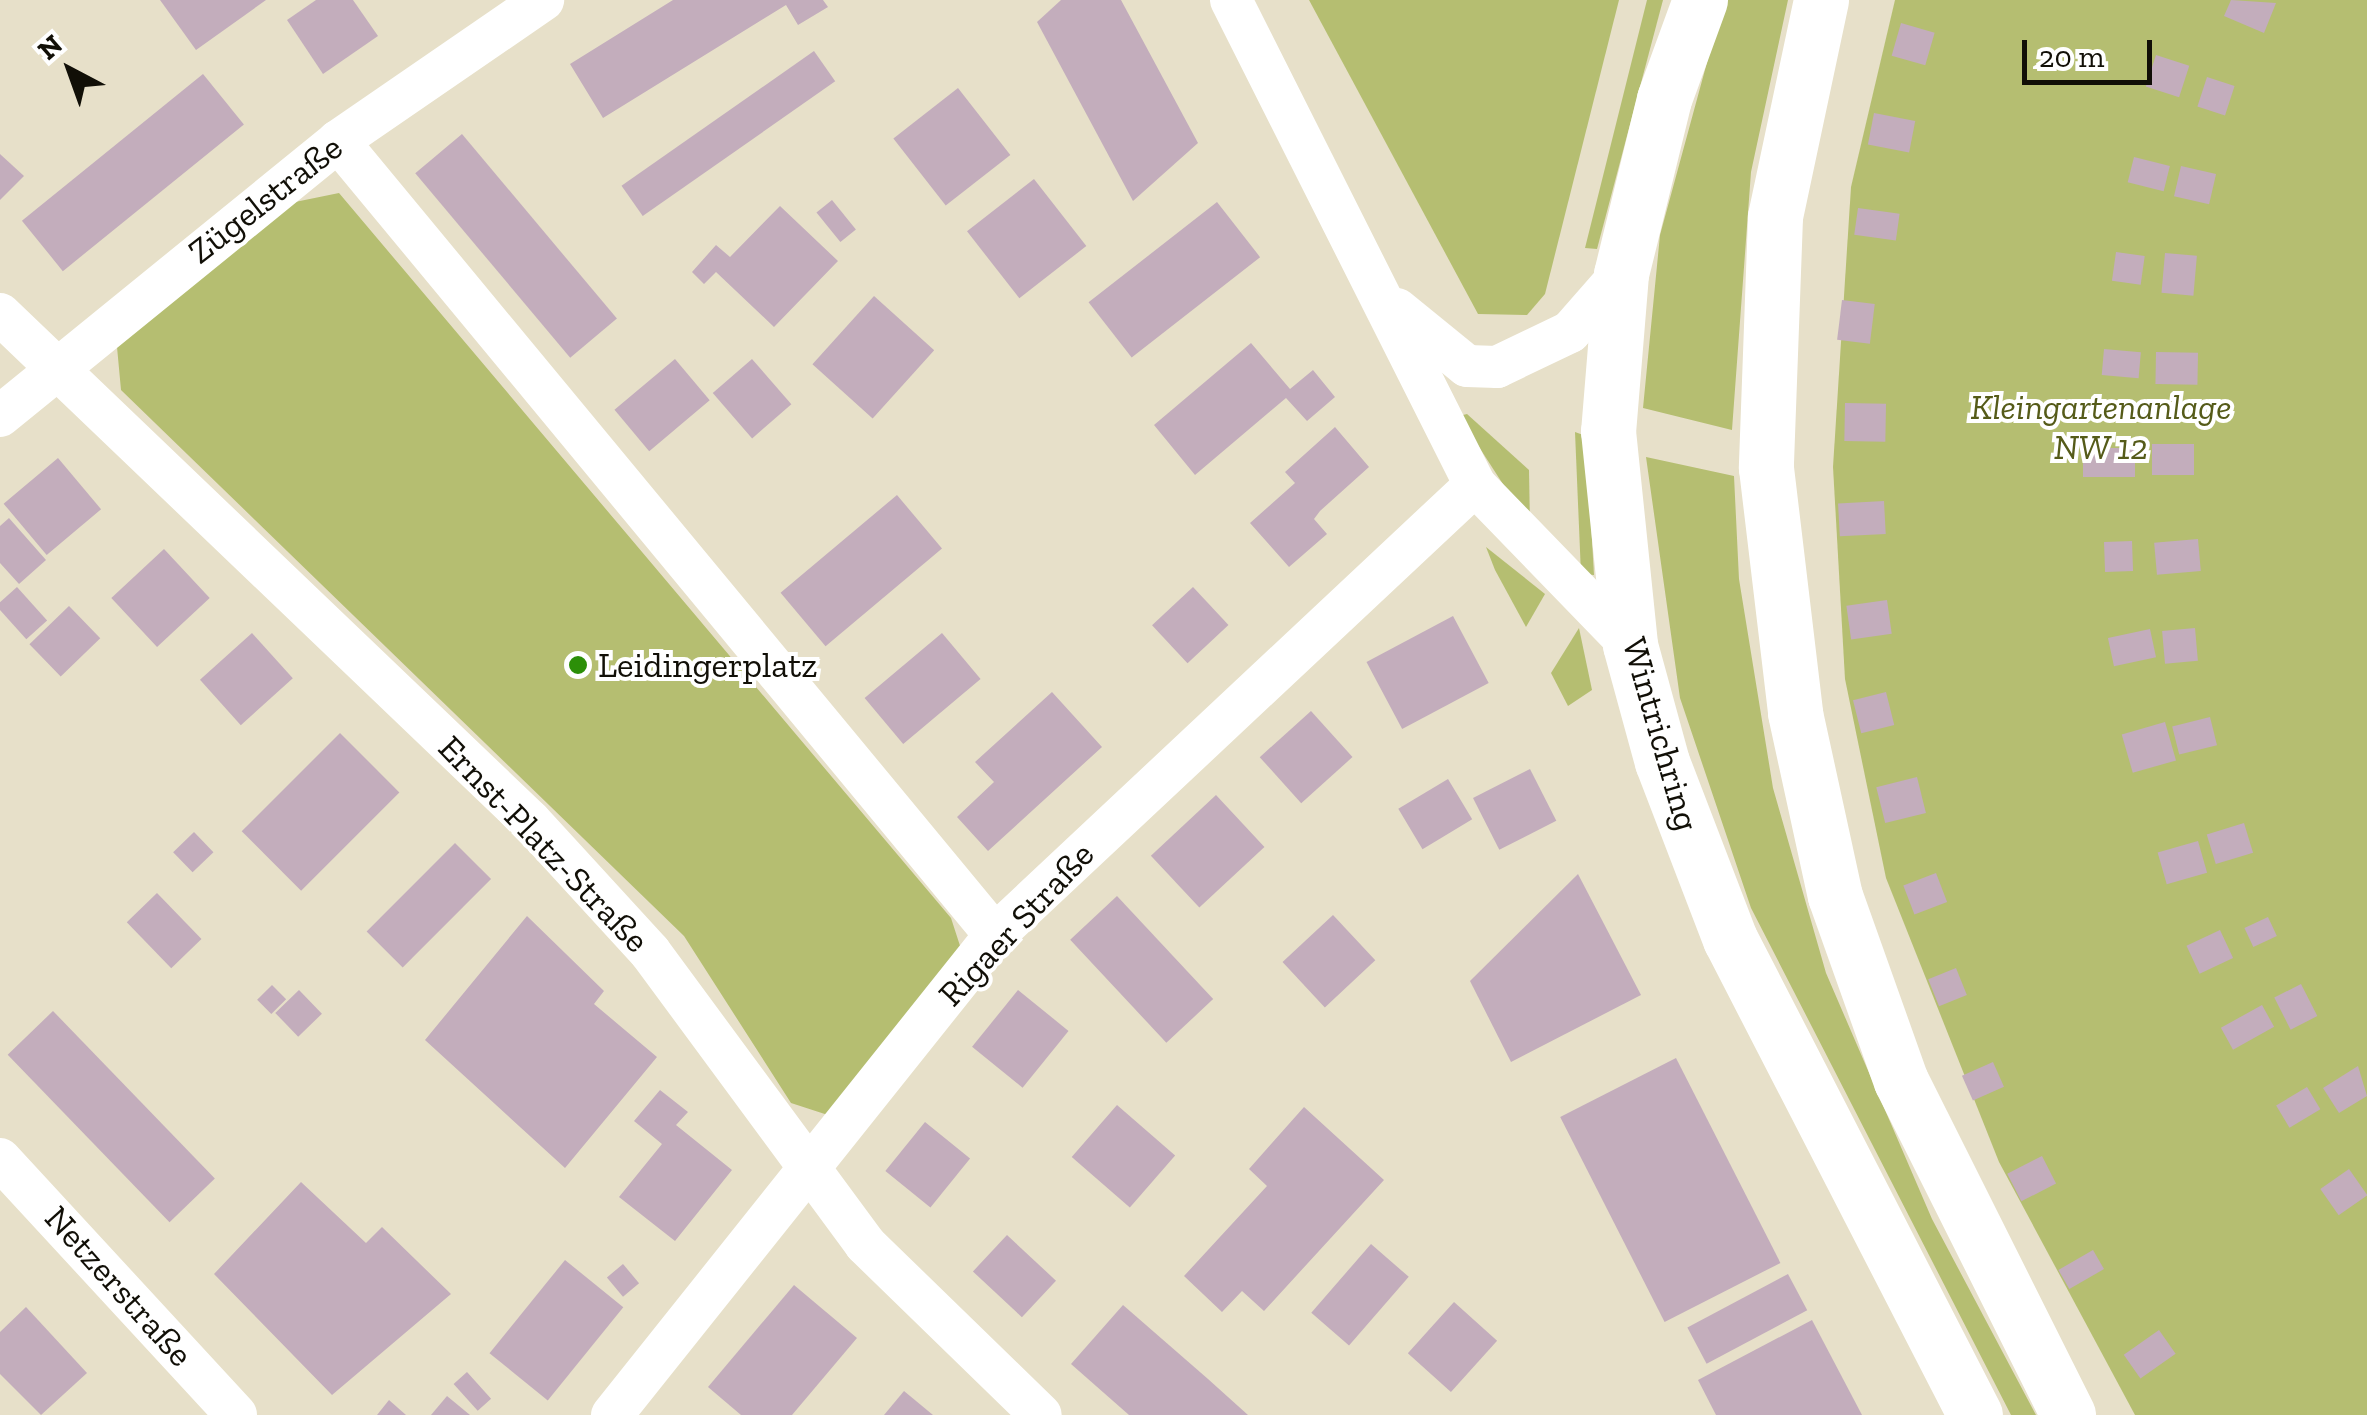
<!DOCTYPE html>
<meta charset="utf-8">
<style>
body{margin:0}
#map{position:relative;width:2367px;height:1415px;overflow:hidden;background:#e7e0c9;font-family:"Zilla Slab",serif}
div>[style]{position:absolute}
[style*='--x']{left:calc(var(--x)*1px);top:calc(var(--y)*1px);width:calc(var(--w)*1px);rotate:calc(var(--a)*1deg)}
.green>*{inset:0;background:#b5be71}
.building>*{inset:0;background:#c3adbc;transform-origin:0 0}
.minor>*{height:42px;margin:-21px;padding:0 21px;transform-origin:21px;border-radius:21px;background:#fff}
.major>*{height:55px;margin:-27.5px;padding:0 27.5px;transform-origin:27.5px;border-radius:27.5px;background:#fff}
.dots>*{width:28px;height:28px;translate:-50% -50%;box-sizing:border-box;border:5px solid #fff;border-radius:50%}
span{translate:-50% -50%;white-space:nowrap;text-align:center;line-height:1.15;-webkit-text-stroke:8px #fff;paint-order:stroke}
.street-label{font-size:35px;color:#110f07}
.park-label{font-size:35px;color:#555b19;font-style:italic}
.poi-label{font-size:35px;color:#110f07}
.left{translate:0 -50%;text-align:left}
.north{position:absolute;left:20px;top:20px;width:100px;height:100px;-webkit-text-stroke:8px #fff;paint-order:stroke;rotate:319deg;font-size:28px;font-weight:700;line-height:40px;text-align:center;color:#110f07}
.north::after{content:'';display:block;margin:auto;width:35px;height:45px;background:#110f07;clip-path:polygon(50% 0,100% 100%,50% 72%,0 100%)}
.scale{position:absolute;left:2022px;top:40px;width:130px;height:45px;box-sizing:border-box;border:5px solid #110f07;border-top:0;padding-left:12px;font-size:30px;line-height:35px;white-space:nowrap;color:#110f07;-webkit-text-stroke:8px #fff;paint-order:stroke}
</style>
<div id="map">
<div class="green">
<i style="clip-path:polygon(1309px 0,1619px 0,1545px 294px,1527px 315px,1478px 314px)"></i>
<i style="clip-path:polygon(1647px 0,1663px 0,1597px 249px,1585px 248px)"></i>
<i style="clip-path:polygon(1724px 0,1788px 0,1751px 172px,1732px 430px,1643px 408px,1660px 235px)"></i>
<i style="clip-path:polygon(1895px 0,2367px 0,2367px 1415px,2135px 1415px,1999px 1162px,1886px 878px,1845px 679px,1833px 467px,1851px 187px)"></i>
<i style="clip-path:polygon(339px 193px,951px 918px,963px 955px,834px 1117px,791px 1103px,684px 936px,121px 390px,117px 347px,295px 202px)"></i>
<i style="clip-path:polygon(1467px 414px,1529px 470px,1530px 526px,1459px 416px)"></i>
<i style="clip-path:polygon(1575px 432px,1586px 436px,1594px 575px,1581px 574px)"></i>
<i style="clip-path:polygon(1646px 457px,1734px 476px,1739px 579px,1773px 788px,1826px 973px,1932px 1219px,2036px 1415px,2011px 1415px,1751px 908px,1680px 698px)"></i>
<i style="clip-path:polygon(1486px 547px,1545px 594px,1526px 627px,1495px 570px)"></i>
<i style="clip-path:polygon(1579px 628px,1592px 690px,1568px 706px,1551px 673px)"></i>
</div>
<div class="building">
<i style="clip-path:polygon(160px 0,266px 0,196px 50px)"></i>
<i style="clip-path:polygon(316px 0,353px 0,378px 36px,323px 74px,287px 20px)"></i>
<i style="clip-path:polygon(673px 0,823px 0,828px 7px,798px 25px,786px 5px,603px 118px,570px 64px)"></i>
<i style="clip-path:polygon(1061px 0,1121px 0,1198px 143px,1133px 201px,1037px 22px)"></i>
<i style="clip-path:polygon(2231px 0,2276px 3px,2264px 33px,2224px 16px)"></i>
<i style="left:1901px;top:23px;width:35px;height:34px;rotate:16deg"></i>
<i style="left:814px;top:51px;width:37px;height:235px;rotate:55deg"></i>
<i style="left:2156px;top:55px;width:35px;height:33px;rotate:18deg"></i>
<i style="left:203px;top:74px;width:65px;height:233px;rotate:51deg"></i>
<i style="left:2207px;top:77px;width:29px;height:31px;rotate:18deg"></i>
<i style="left:958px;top:88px;width:85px;height:82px;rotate:52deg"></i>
<i style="left:1874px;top:113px;width:42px;height:32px;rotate:11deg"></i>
<i style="left:462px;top:134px;width:241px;height:61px;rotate:50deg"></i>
<i style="clip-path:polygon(0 154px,24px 176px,0 200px)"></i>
<i style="left:2134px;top:157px;width:37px;height:26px;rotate:14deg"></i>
<i style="left:2181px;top:166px;width:36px;height:31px;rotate:13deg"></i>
<i style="left:1034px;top:179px;width:85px;height:85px;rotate:52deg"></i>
<i style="left:832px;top:200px;width:38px;height:20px;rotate:51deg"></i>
<i style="left:1217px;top:202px;width:70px;height:163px;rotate:52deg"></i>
<i style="clip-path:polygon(780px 206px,838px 261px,774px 327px,716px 272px,704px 284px,692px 272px,716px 245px,730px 257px)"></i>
<i style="left:1858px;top:208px;width:42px;height:27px;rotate:8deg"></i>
<i style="left:2116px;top:252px;width:29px;height:29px;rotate:8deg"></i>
<i style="left:2165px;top:253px;width:32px;height:40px;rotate:5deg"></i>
<i style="left:874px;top:296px;width:81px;height:92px;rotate:42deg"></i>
<i style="left:1842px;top:300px;width:33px;height:40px;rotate:7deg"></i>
<i style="clip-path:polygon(1251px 343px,1290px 389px,1313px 370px,1335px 397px,1307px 421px,1286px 398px,1195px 475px,1154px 425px)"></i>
<i style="left:2104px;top:349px;width:37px;height:26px;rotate:5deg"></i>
<i style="left:2156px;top:352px;width:42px;height:32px;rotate:1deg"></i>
<i style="left:675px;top:359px;width:54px;height:79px;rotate:50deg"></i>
<i style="left:752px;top:359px;width:60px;height:52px;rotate:49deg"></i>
<i style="left:1845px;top:403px;width:41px;height:38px;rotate:1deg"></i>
<i style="clip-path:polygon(1335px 427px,1369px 467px,1320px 511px,1314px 519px,1327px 534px,1289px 567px,1250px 523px,1295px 483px,1285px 472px)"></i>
<i style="left:2194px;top:444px;width:31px;height:42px;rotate:90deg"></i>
<i style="left:2083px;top:448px;width:52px;height:29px"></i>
<i style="left:58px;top:458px;width:67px;height:71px;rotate:50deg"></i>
<i style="left:897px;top:495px;width:70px;height:152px;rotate:50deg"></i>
<i style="left:1884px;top:501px;width:33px;height:46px;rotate:87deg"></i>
<i style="clip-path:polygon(9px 518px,46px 560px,19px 584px,0 563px,0 526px)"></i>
<i style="left:2198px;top:539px;width:32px;height:44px;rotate:85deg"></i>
<i style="left:2132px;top:541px;width:30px;height:28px;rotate:88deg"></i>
<i style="left:164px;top:549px;width:67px;height:72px;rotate:47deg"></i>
<i style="left:17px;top:587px;width:45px;height:28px;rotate:48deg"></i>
<i style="left:1193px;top:587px;width:52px;height:56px;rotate:47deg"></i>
<i style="left:1887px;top:600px;width:34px;height:41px;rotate:82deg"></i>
<i style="left:69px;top:606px;width:45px;height:55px;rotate:46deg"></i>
<i style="left:1453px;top:616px;width:76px;height:98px;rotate:62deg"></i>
<i style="left:2195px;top:628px;width:33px;height:33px;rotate:85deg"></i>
<i style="left:2150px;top:629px;width:29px;height:43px;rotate:78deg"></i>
<i style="left:252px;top:633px;width:61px;height:70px;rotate:48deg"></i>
<i style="left:942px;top:633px;width:60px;height:101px;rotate:50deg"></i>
<i style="clip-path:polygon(1052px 692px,1102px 747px,988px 851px,957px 817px,994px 782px,975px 762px)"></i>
<i style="left:1886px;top:692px;width:34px;height:34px;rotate:76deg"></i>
<i style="left:1311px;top:711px;width:62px;height:69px;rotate:48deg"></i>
<i style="left:2210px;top:717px;width:29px;height:39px;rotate:76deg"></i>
<i style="left:2165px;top:722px;width:40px;height:45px;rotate:74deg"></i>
<i style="left:340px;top:733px;width:84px;height:139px;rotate:45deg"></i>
<i style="left:1530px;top:769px;width:58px;height:64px;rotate:63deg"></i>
<i style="left:1917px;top:777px;width:37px;height:42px;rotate:76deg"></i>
<i style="left:1448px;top:779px;width:47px;height:58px;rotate:59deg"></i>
<i style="left:1216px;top:795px;width:71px;height:89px;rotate:47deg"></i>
<i style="left:2244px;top:823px;width:31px;height:39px;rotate:73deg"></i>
<i style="left:194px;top:832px;width:28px;height:29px;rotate:46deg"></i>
<i style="left:2198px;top:841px;width:33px;height:42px;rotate:74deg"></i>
<i style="left:455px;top:843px;width:51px;height:125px;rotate:45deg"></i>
<i style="left:1936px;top:873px;width:31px;height:35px;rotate:69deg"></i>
<i style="clip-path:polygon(1578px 874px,1641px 995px,1511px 1062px,1470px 981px)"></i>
<i style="left:157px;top:893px;width:64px;height:42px;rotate:46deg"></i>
<i style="left:1117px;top:896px;width:141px;height:64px;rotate:47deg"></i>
<i style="left:1333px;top:915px;width:62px;height:69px;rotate:47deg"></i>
<i style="clip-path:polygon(527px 916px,604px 991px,594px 1004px,657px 1057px,565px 1168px,425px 1040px)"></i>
<i style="left:2268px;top:917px;width:21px;height:26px;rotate:65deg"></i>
<i style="left:2220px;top:930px;width:31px;height:37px;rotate:65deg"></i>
<i style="left:1956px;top:968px;width:29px;height:30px;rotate:68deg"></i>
<i style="left:2301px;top:984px;width:36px;height:30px;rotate:63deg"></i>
<i style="left:272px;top:985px;width:20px;height:21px;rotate:45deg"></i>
<i style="left:299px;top:990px;width:33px;height:33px;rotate:46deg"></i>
<i style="left:1018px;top:990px;width:65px;height:73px;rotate:39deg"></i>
<i style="left:2262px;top:1005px;width:25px;height:47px;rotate:61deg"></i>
<i style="left:53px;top:1011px;width:233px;height:63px;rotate:46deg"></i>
<i style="left:1676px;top:1058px;width:230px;height:130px;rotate:63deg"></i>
<i style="left:1993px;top:1062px;width:27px;height:34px;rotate:66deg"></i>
<i style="clip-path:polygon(2358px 1066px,2367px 1096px,2339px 1113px,2323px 1088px)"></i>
<i style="left:2307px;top:1087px;width:26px;height:36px;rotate:59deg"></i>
<i style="clip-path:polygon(660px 1090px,688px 1112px,676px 1125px,732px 1170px,675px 1241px,619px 1197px,662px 1144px,634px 1121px)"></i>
<i style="left:1117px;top:1105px;width:77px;height:69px;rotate:41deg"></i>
<i style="clip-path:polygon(1304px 1107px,1384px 1180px,1264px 1311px,1242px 1291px,1222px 1312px,1184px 1276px,1267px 1186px,1249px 1169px)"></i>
<i style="left:925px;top:1122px;width:58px;height:63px;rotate:39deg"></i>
<i style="left:2042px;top:1156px;width:31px;height:39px;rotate:63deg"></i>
<i style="left:2349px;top:1169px;width:32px;height:35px;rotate:55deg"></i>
<i style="clip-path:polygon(301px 1182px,366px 1243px,382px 1227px,451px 1294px,332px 1395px,214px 1274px)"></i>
<i style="left:1007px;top:1235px;width:67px;height:50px;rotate:43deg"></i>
<i style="left:1371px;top:1244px;width:50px;height:91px;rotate:41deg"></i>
<i style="left:2093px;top:1250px;width:22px;height:40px;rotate:60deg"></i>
<i style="left:565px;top:1260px;width:75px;height:120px;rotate:39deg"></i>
<i style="left:623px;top:1264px;width:25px;height:21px;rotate:50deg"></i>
<i style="left:1788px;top:1274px;width:41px;height:114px;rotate:62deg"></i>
<i style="clip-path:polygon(794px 1285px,857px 1338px,792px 1415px,741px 1415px,708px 1387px)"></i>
<i style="left:1454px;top:1302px;width:58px;height:69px;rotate:42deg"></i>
<i style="clip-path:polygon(1123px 1305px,1208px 1379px,1248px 1415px,1129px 1415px,1071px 1364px)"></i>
<i style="clip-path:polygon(26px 1307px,87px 1373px,41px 1415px,0 1374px,0 1332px)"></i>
<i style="clip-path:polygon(1812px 1320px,1862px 1415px,1716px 1415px,1698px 1380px)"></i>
<i style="left:2159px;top:1330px;width:29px;height:43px;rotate:55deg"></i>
<i style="left:467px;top:1372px;width:36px;height:18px;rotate:48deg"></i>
<i style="clip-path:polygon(904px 1391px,933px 1415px,884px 1415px)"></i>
<i style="clip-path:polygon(447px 1396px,470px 1415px,431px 1415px)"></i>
<i style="clip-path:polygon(389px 1400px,406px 1415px,377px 1415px)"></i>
</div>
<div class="minor">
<i style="--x:1231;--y:0;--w:543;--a:63.29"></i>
<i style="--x:1475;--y:485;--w:223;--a:45.9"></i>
<i style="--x:338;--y:141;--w:1031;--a:50.39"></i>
<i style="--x:1397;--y:309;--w:90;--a:39.2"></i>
<i style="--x:1467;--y:366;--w:30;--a:2"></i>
<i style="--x:1497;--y:367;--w:81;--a:-25.6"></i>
<i style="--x:1570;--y:332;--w:77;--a:-48.7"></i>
<i style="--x:0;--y:314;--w:733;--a:43.73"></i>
<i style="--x:530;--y:821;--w:178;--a:47.5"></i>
<i style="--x:650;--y:952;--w:363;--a:53.6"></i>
<i style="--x:865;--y:1244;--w:245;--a:44.2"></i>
<i style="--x:0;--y:416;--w:436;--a:-39.1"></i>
<i style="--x:338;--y:141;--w:249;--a:-34.5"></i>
<i style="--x:0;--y:1159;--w:348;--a:47.3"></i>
<i style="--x:612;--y:1415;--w:614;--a:-51.41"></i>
<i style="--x:995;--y:935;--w:658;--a:-43.15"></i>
</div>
<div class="major">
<i style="--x:1700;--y:0;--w:105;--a:110"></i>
<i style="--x:1664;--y:99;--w:180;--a:103.8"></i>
<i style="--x:1621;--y:274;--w:158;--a:94.7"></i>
<i style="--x:1608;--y:431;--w:215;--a:84.1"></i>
<i style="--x:1630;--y:645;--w:121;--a:74.7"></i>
<i style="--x:1662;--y:762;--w:190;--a:69"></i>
<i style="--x:1730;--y:939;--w:535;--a:62.76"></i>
<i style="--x:1821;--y:0;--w:222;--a:102"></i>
<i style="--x:1775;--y:217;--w:251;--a:92.1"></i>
<i style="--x:1766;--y:468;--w:247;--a:83.2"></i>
<i style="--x:1795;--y:713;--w:187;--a:77.7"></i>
<i style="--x:1835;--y:896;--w:196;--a:70.4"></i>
<i style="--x:1901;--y:1081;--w:373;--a:63.4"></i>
</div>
<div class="dots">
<i style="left:578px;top:665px;background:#2c8f08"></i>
</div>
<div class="street-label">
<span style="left:265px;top:199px;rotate:-38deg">Zügelstraße</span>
<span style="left:1661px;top:734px;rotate:74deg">Wintrichring</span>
<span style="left:544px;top:844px;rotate:46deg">Ernst-Platz-Straße</span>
<span style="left:1016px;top:924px;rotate:-47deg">Rigaer Straße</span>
<span style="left:119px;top:1286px;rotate:48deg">Netzerstraße</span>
</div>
<div class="park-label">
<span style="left:2101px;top:427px">Kleingartenanlage<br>NW 12</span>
</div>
<div class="poi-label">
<span class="left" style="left:598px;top:665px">Leidingerplatz</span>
</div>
<div class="north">N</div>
<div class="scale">20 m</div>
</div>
